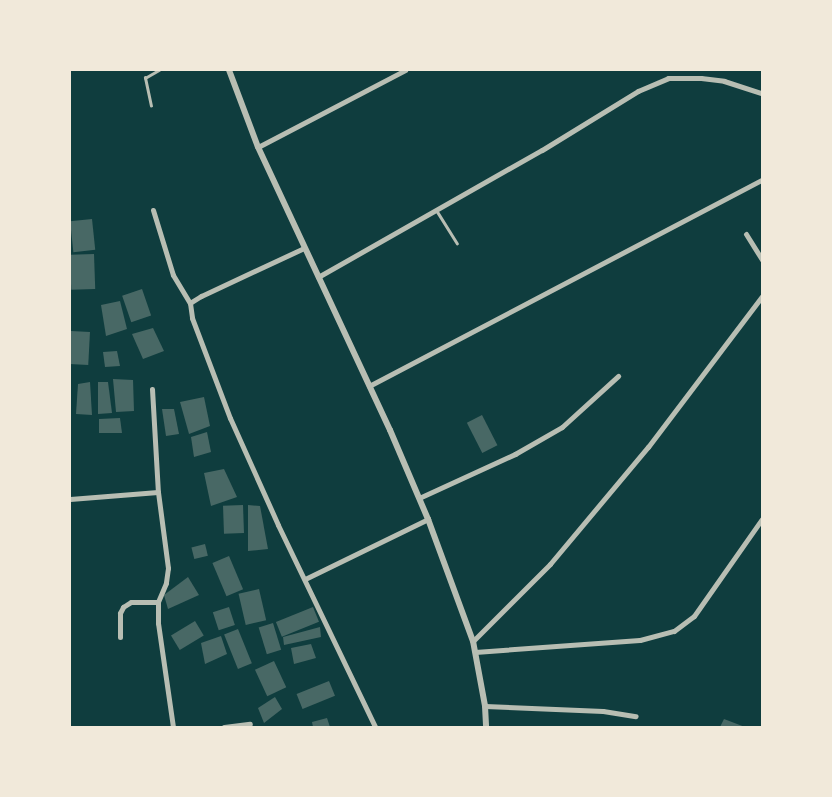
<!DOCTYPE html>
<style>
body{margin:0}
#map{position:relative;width:832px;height:797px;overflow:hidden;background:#0f3d3e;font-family:Commissioner,sans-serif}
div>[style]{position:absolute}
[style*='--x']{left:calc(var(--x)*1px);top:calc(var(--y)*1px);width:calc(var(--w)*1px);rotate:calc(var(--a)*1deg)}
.building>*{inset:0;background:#486865;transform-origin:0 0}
.service>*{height:2.5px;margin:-1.25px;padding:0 1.25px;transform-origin:1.25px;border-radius:1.25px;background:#b8beb3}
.minor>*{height:5px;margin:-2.5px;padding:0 2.5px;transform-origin:2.5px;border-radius:2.5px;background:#b8beb3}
.tertiary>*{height:6px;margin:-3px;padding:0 3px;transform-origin:3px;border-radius:3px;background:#b8beb3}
span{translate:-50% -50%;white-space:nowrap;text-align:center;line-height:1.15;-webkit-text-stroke:4px #f1e9da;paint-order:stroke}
.frame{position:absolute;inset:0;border:71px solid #f1e9da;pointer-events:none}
</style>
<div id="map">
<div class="building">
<i style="left:92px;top:219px;width:31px;height:22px;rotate:84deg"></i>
<i style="left:94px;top:254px;width:35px;height:24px;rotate:88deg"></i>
<i style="left:142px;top:289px;width:28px;height:21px;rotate:71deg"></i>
<i style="clip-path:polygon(120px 301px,127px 329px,106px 336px,101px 305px)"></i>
<i style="clip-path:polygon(153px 328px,164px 351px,143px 359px,132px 334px)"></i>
<i style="left:71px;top:331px;width:19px;height:33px;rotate:3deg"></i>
<i style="clip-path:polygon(117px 351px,120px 366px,105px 367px,103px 352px)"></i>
<i style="clip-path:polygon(113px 379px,133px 380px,134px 411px,116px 412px)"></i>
<i style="clip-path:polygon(90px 382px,92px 415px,76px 414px,78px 384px)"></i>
<i style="clip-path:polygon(98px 382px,108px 382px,112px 413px,98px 414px)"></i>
<i style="clip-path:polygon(204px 397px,210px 426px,189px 434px,180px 402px)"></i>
<i style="clip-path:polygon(162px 409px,174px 409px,179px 434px,166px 436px)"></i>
<i style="left:482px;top:415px;width:34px;height:17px;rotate:63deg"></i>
<i style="clip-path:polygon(120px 418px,122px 433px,99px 433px,99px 419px)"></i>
<i style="clip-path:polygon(207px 432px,211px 452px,194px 457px,191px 437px)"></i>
<i style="clip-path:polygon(224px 469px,237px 497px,211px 506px,204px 473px)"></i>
<i style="left:243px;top:505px;width:28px;height:20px;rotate:88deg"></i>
<i style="clip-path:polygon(248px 505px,260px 506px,268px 549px,248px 551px)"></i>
<i style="left:205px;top:544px;width:12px;height:14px;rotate:76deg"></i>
<i style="left:229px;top:556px;width:36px;height:18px;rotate:67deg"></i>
<i style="clip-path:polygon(188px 577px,199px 595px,168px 609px,164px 595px)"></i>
<i style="left:259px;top:589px;width:32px;height:21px;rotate:77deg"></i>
<i style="left:229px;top:607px;width:19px;height:17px;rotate:72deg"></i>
<i style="left:313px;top:607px;width:16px;height:40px;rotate:68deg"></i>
<i style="left:195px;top:621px;width:17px;height:28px;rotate:59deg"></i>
<i style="left:273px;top:623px;width:28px;height:15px;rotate:73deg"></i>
<i style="clip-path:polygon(320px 627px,321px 637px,284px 645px,283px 637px)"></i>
<i style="left:238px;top:629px;width:37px;height:15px;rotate:68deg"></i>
<i style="clip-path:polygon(221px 636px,227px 654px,205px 664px,201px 643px)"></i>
<i style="clip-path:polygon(311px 644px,316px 658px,294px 664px,291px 648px)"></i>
<i style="left:274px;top:661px;width:29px;height:21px;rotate:65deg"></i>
<i style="left:329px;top:681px;width:16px;height:35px;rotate:68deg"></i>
<i style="clip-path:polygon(275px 697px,282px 709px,264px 723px,258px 708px)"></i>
<i style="clip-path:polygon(327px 718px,330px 727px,313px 727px,312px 722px)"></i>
<i style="clip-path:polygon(724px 719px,745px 727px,720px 727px)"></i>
</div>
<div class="service">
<i style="--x:151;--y:106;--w:29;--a:-102"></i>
<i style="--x:145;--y:78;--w:16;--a:-30"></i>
<i style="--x:437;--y:211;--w:38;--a:58"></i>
</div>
<div class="minor">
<i style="--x:258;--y:147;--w:166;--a:-27.6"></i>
<i style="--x:153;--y:210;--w:68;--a:72.9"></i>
<i style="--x:173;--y:275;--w:33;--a:59"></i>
<i style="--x:746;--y:234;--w:31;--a:58"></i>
<i style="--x:304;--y:248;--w:114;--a:155"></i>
<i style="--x:201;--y:296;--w:13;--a:148"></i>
<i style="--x:190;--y:303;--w:15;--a:82"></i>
<i style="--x:192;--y:318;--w:107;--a:69.2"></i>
<i style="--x:230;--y:418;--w:117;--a:65.8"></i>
<i style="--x:278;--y:525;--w:224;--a:64.3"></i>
<i style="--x:318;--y:277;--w:257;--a:-29.6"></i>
<i style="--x:542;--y:150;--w:113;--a:-31.6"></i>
<i style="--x:638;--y:91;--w:33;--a:-23"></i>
<i style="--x:668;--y:78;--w:33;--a:0"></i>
<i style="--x:701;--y:78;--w:23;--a:7"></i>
<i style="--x:724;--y:81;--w:40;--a:18"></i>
<i style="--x:369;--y:386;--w:444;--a:-27.7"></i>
<i style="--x:152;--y:389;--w:103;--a:86.7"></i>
<i style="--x:158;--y:492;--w:77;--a:82.5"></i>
<i style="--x:168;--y:568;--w:15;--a:98"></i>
<i style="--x:166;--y:583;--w:21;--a:113"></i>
<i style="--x:158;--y:602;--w:21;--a:90"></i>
<i style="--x:158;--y:623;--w:105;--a:81.8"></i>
<i style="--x:419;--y:498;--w:106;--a:-24.6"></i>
<i style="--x:515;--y:454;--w:54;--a:-29.9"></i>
<i style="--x:562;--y:427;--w:76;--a:-42.3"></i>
<i style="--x:70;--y:499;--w:88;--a:-4.5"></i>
<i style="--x:305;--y:579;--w:137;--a:-26"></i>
<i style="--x:120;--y:637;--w:24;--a:-90"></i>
<i style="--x:120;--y:613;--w:7;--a:-63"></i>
<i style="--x:123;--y:607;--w:9;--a:-32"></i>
<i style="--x:131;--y:602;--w:27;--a:0"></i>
<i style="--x:473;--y:641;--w:109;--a:-45"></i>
<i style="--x:550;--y:564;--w:153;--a:-50.1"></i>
<i style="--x:648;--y:447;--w:189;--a:-52.9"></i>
<i style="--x:475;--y:652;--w:165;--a:-4.2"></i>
<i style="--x:640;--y:640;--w:35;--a:-15"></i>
<i style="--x:674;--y:631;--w:25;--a:-37"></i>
<i style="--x:694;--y:616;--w:118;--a:-55"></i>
<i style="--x:485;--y:706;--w:118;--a:2.4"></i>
<i style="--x:603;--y:711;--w:33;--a:9"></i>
<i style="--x:224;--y:727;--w:26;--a:-7"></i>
</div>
<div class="tertiary">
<i style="--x:229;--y:70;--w:82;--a:69.4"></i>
<i style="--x:258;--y:147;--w:312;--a:65"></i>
<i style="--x:390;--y:430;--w:97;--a:66.9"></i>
<i style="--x:428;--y:519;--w:130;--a:69.8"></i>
<i style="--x:473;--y:641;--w:66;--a:79.5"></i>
<i style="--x:485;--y:706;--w:21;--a:87"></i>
</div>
<div class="frame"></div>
</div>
